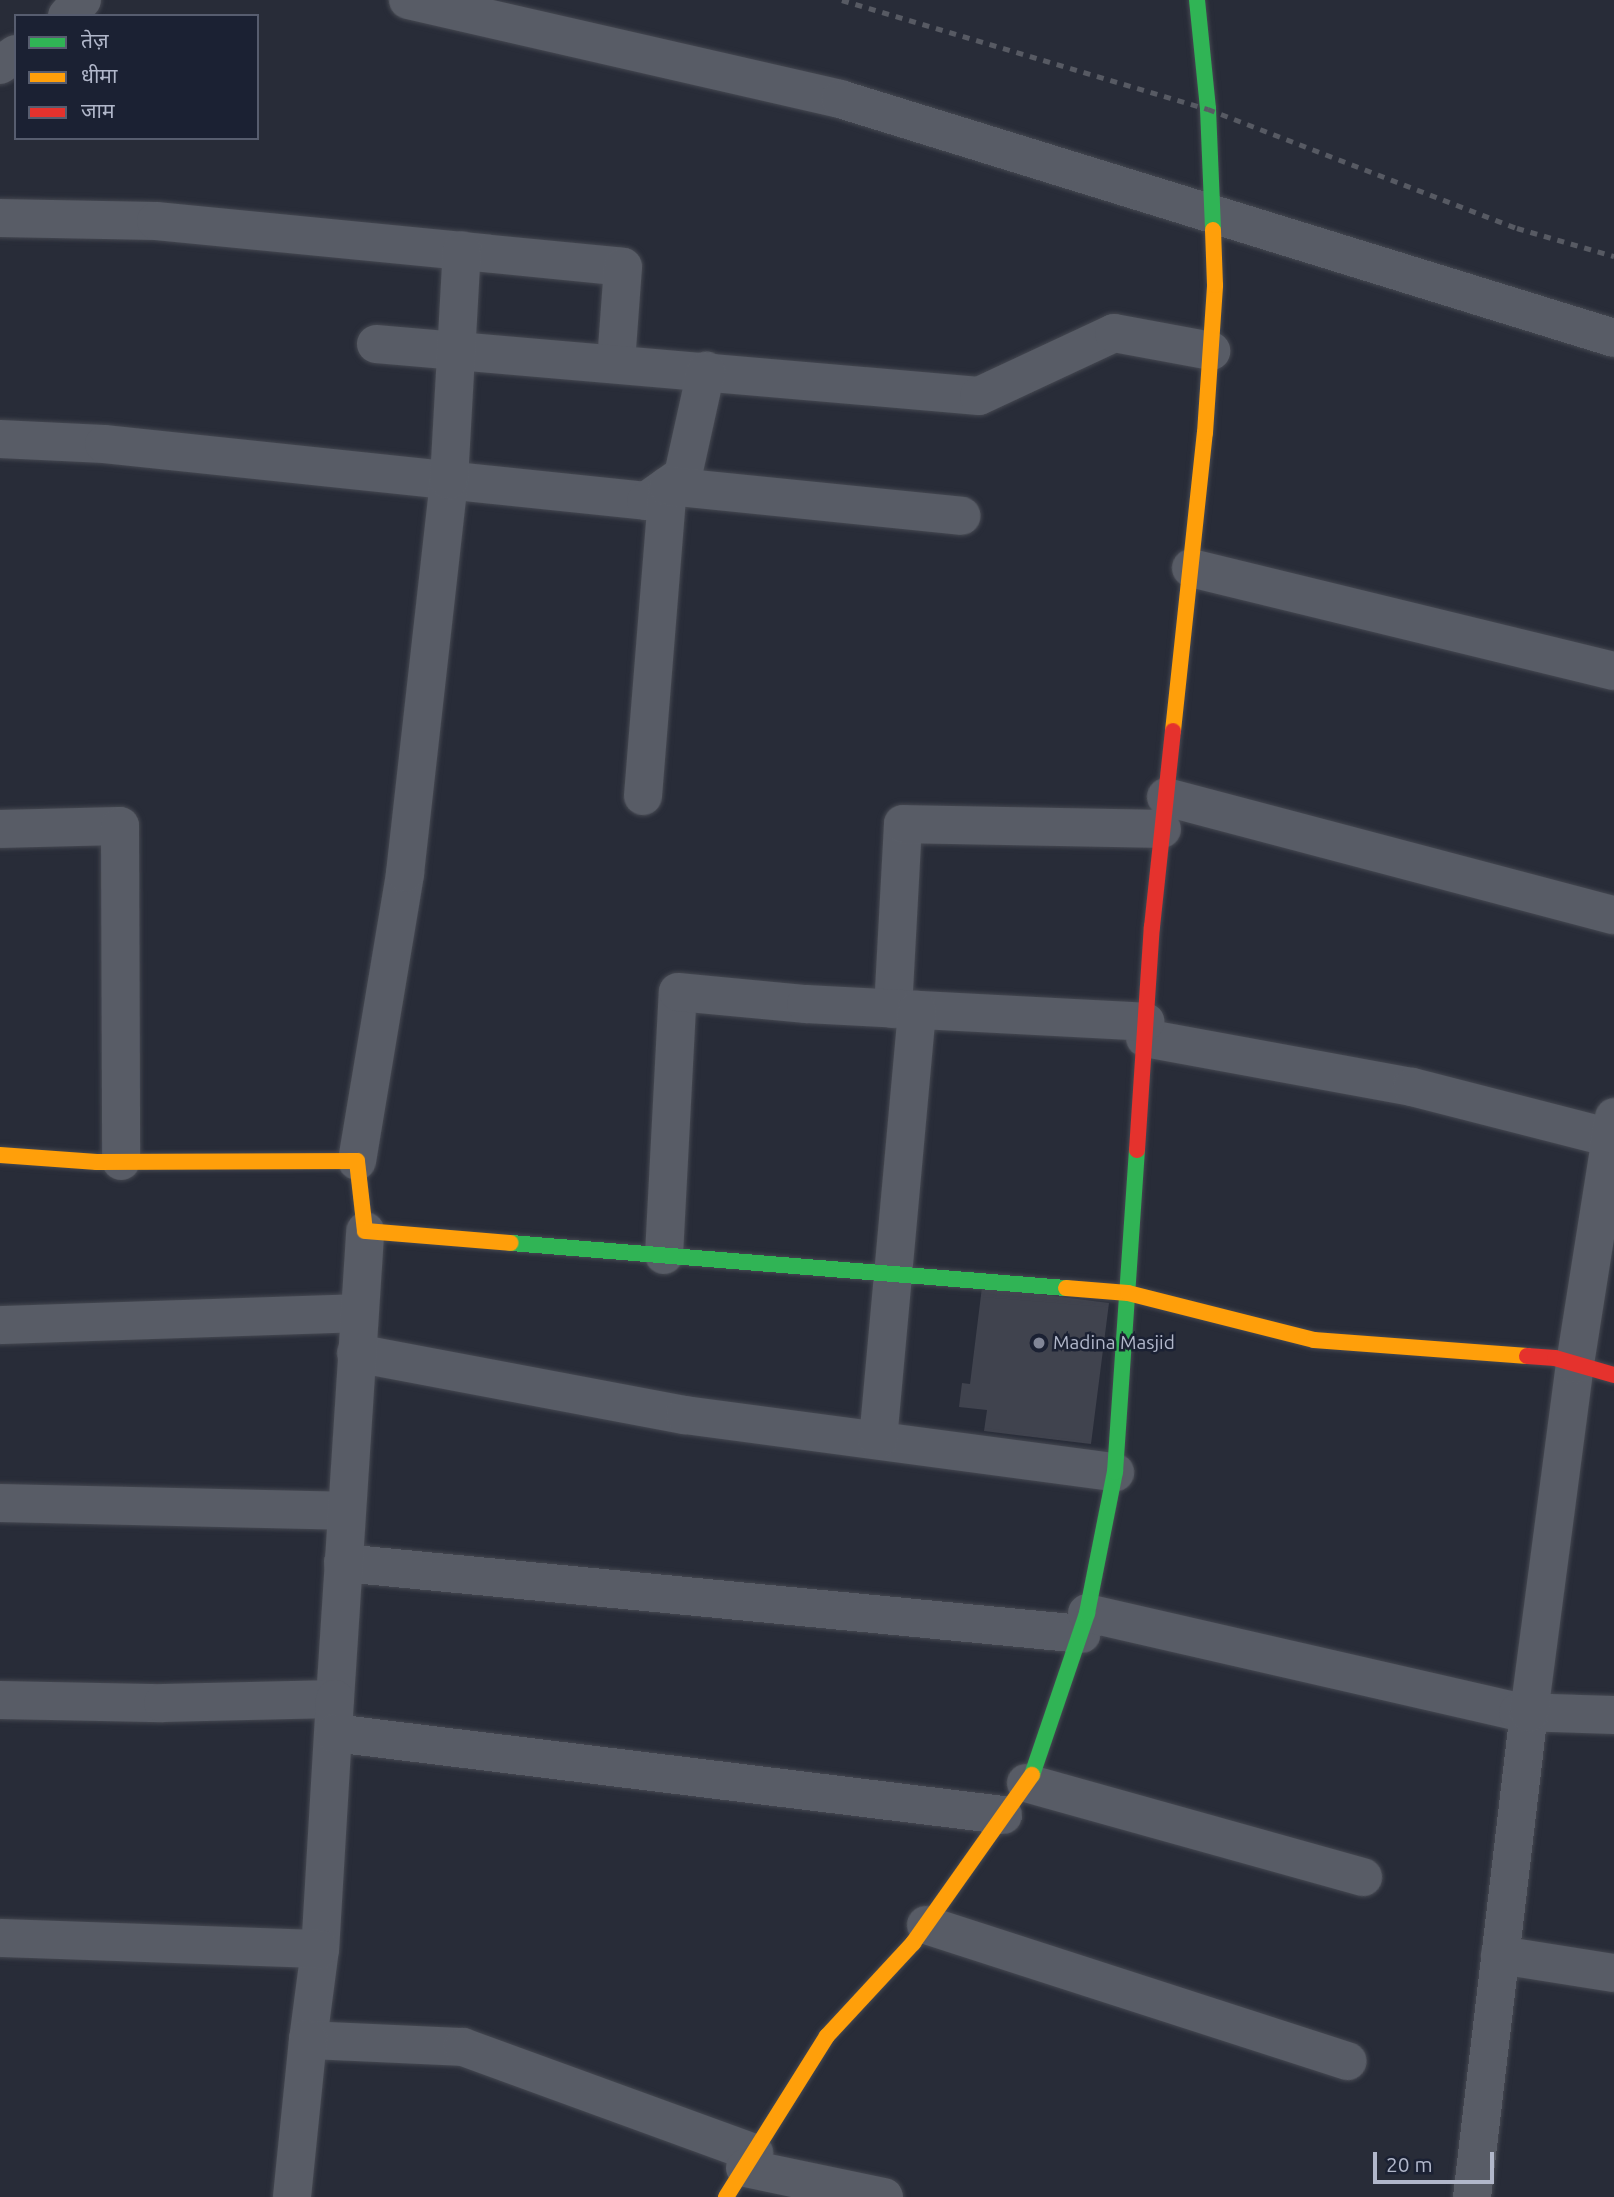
<!DOCTYPE html>
<meta charset="utf-8">
<style>
body{margin:0}
#map{position:relative;width:1614px;height:2197px;overflow:hidden;background:#282c38;font-family:Ubuntu,"Noto Sans Devanagari",sans-serif}
div>[style]{position:absolute}
[style*='--x']{left:calc(var(--x)*1px);top:calc(var(--y)*1px);width:calc(var(--w)*1px);rotate:calc(var(--a)*1deg)}
.building>*{inset:0;background:#40434e}
.roads{filter:drop-shadow(0 0 2px #454851) drop-shadow(0 0 2px #454851)}
.street>*{height:38px;margin:-19px;padding:0 19px;transform-origin:19px;border-radius:19px;background:#585c66}
.fast>*{height:16px;margin:-8px;padding:0 8px;transform-origin:8px;border-radius:8px;background:#30b455}
.slow>*{height:16px;margin:-8px;padding:0 8px;transform-origin:8px;border-radius:8px;background:#ff9f0a}
.jam>*{height:16px;margin:-8px;padding:0 8px;transform-origin:8px;border-radius:8px;background:#e5322d}
.rail>*{height:5px;margin-top:-2.5px;transform-origin:0;background:repeating-linear-gradient(90deg,#575a63 0 7px,transparent 0 14px)}
.dots>*{width:19px;height:19px;translate:-50% -50%;box-sizing:border-box;border:4px solid #1b2133;border-radius:50%}
span{translate:-50% -50%;white-space:nowrap;text-align:center;line-height:1.15;-webkit-text-stroke:5px #1b2133;paint-order:stroke}
.poi-label{font-size:19px;color:#b1b7ca}
.left{translate:0 -50%;text-align:left}
.legend{position:absolute;left:14px;top:14px;width:245px;height:126px;box-sizing:border-box;background:#1b2133;border:2px solid #575d6f;margin:0;padding:9px 12px;list-style:none;font-size:21px;color:#b1b7ca}
.legend li{display:flex;align-items:center;gap:14px;height:35px}
.legend b{width:35px;border:2px solid #575d6f}
.scale{position:absolute;left:1373px;top:2152px;width:121px;height:32px;box-sizing:border-box;border:4px solid #b1b7ca;border-top:0;padding-left:9px;font-size:21px;line-height:24px;white-space:nowrap;color:#b1b7ca;-webkit-text-stroke:5px #1b2133;paint-order:stroke}
</style>
<div id="map">
<div class="building">
<i style="clip-path:polygon(982px 1287px,1109px 1303px,1091px 1444px,984px 1431px,987px 1410px,959px 1407px,962px 1383px,970px 1384px)"></i>
</div>
<div class="roads">
<div class="street">
<i style="--x:408;--y:0;--w:443;--a:12.9"></i>
<i style="--x:840;--y:99;--w:810;--a:17.16"></i>
<i style="--x:67;--y:16;--w:22;--a:-47"></i>
<i style="--x:0;--y:65;--w:19;--a:-35"></i>
<i style="--x:0;--y:218;--w:156;--a:1.1"></i>
<i style="--x:156;--y:221;--w:469;--a:5.6"></i>
<i style="--x:623;--y:267;--w:96;--a:94.2"></i>
<i style="--x:376;--y:344;--w:605;--a:4.93"></i>
<i style="--x:979;--y:396;--w:149;--a:-25"></i>
<i style="--x:1114;--y:333;--w:99;--a:10.5"></i>
<i style="--x:0;--y:439;--w:104;--a:2.8"></i>
<i style="--x:104;--y:444;--w:545;--a:6"></i>
<i style="--x:646;--y:501;--w:45;--a:-35.1"></i>
<i style="--x:683;--y:475;--w:107;--a:-77.5"></i>
<i style="--x:1191;--y:568;--w:435;--a:13.7"></i>
<i style="--x:643;--y:796;--w:311;--a:-85.4"></i>
<i style="--x:668;--y:486;--w:295;--a:5.8"></i>
<i style="--x:1166;--y:797;--w:463;--a:14.8"></i>
<i style="--x:0;--y:829;--w:120;--a:-1.4"></i>
<i style="--x:120;--y:826;--w:335;--a:89.8"></i>
<i style="--x:893;--y:1009;--w:185;--a:-86.9"></i>
<i style="--x:903;--y:824;--w:259;--a:1.1"></i>
<i style="--x:1145;--y:1038;--w:271;--a:10.4"></i>
<i style="--x:1412;--y:1087;--w:209;--a:14.4"></i>
<i style="--x:357;--y:1161;--w:292;--a:-80.5"></i>
<i style="--x:405;--y:873;--w:395;--a:-83.6"></i>
<i style="--x:449;--y:480;--w:230;--a:-86.8"></i>
<i style="--x:664;--y:1255;--w:263;--a:-87"></i>
<i style="--x:678;--y:992;--w:129;--a:5.4"></i>
<i style="--x:806;--y:1004;--w:340;--a:3"></i>
<i style="--x:0;--y:1325;--w:359;--a:-1.9"></i>
<i style="--x:356;--y:1353;--w:335;--a:10.7"></i>
<i style="--x:685;--y:1415;--w:434;--a:7.6"></i>
<i style="--x:878;--y:1440;--w:432;--a:-84.8"></i>
<i style="--x:0;--y:1503;--w:346;--a:1.3"></i>
<i style="--x:343;--y:1563;--w:742;--a:5.49"></i>
<i style="--x:1087;--y:1613;--w:442;--a:12.9"></i>
<i style="--x:1518;--y:1712;--w:96;--a:1.8"></i>
<i style="--x:335;--y:1699;--w:469;--a:-86.3"></i>
<i style="--x:0;--y:1700;--w:163;--a:1.1"></i>
<i style="--x:163;--y:1703;--w:172;--a:-1.3"></i>
<i style="--x:335;--y:1699;--w:250;--a:93.4"></i>
<i style="--x:320;--y:1949;--w:92;--a:97.5"></i>
<i style="--x:308;--y:2040;--w:155;--a:2.6"></i>
<i style="--x:463;--y:2047;--w:310;--a:20"></i>
<i style="--x:334;--y:1733;--w:674;--a:6.99"></i>
<i style="--x:1026;--y:1783;--w:350;--a:15.6"></i>
<i style="--x:926;--y:1925;--w:443;--a:17.9"></i>
<i style="--x:0;--y:1938;--w:320;--a:2"></i>
<i style="--x:1500;--y:1955;--w:115;--a:9"></i>
<i style="--x:745;--y:2168;--w:142;--a:11.8"></i>
<i style="--x:292;--y:2197;--w:158;--a:-84.2"></i>
<i style="--x:1472;--y:2197;--w:487;--a:-83.3"></i>
<i style="--x:1529;--y:1713;--w:352;--a:-82.5"></i>
<i style="--x:1575;--y:1364;--w:250;--a:-81"></i>
</div>
<div class="fast">
<i style="--x:1197;--y:0;--w:110;--a:84.2"></i>
<i style="--x:1208;--y:109;--w:121;--a:87.6"></i>
<i style="--x:511;--y:1243;--w:557;--a:4.64"></i>
<i style="--x:1032;--y:1775;--w:171;--a:-71.2"></i>
<i style="--x:1087;--y:1613;--w:144;--a:-78.8"></i>
<i style="--x:1115;--y:1472;--w:323;--a:-86.1"></i>
</div>
<div class="slow">
<i style="--x:1173;--y:731;--w:300;--a:-83.9"></i>
<i style="--x:1205;--y:433;--w:148;--a:-86.1"></i>
<i style="--x:1215;--y:285;--w:55;--a:-92.1"></i>
<i style="--x:0;--y:1155;--w:97;--a:4.1"></i>
<i style="--x:97;--y:1162;--w:260;--a:-0.2"></i>
<i style="--x:357;--y:1161;--w:70;--a:83.5"></i>
<i style="--x:365;--y:1231;--w:146;--a:4.7"></i>
<i style="--x:1066;--y:1288;--w:62;--a:4.6"></i>
<i style="--x:1128;--y:1293;--w:192;--a:14.2"></i>
<i style="--x:1314;--y:1340;--w:214;--a:4.3"></i>
<i style="--x:726;--y:2197;--w:190;--a:-57.9"></i>
<i style="--x:827;--y:2036;--w:127;--a:-47.2"></i>
<i style="--x:913;--y:1943;--w:206;--a:-54.7"></i>
</div>
<div class="jam">
<i style="--x:1137;--y:1150;--w:224;--a:-86.2"></i>
<i style="--x:1152;--y:927;--w:197;--a:-83.9"></i>
<i style="--x:1527;--y:1356;--w:28;--a:4"></i>
<i style="--x:1555;--y:1358;--w:61;--a:16.1"></i>
</div>
</div>
<div class="rail">
<i style="--x:842;--y:0;--w:382;--a:16.6"></i>
<i style="--x:1208;--y:109;--w:331;--a:21.1"></i>
<i style="--x:1517;--y:228;--w:101;--a:16.1"></i>
</div>
<div class="dots">
<i style="left:1039px;top:1343px;background:#818697"></i>
</div>
<div class="poi-label">
<span class="left" style="left:1053px;top:1343px">Madina Masjid</span>
</div>
<ul class="legend">
<li><b style="height:9px;background:#30b455"></b>तेज़</li>
<li><b style="height:9px;background:#ff9f0a"></b>धीमा</li>
<li><b style="height:9px;background:#e5322d"></b>जाम</li>
</ul>
<div class="scale">20 m</div>
</div>
